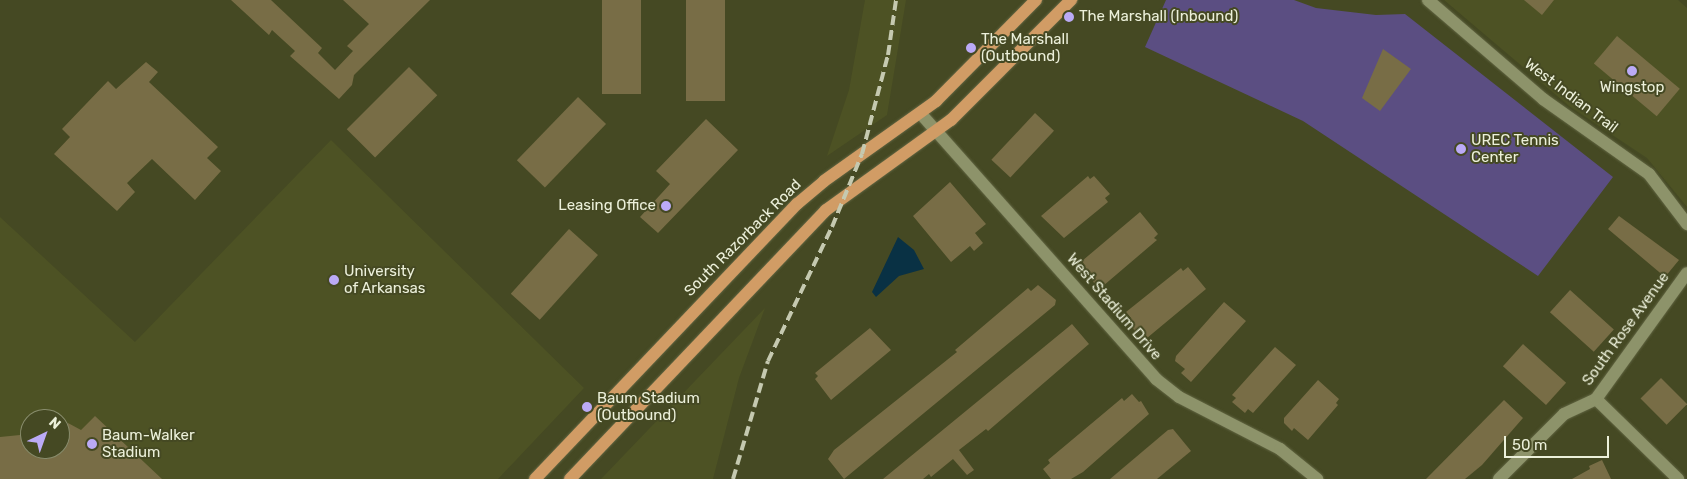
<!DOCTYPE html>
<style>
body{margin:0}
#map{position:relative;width:1687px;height:479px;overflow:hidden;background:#454923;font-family:Rubik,sans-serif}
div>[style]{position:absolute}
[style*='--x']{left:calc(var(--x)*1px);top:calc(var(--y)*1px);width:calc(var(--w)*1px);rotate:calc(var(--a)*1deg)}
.built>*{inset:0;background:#4d5224}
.green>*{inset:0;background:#5b4e82}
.water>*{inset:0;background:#093144}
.building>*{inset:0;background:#786d46;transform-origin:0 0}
.roads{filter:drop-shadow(0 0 1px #616542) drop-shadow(0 0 1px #616542)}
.minor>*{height:12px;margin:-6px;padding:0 6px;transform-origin:6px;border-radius:6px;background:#8d936a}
.major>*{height:12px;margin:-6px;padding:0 6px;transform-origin:6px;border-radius:6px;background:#d19c65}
.rail>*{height:4px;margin-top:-2px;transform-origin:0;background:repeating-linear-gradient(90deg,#c5c9b0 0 10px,transparent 0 15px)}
.dots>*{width:14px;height:14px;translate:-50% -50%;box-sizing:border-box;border:2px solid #454923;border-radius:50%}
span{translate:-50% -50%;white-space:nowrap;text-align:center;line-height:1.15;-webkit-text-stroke:4px #454923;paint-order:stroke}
.poi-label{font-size:15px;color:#ecf0da}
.left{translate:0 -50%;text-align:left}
.right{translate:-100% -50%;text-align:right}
.street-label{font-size:15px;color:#ecf0da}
.north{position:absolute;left:20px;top:409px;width:50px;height:50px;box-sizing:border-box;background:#454923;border:1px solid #888c6c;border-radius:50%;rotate:42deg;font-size:14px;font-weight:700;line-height:20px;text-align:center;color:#ecf0da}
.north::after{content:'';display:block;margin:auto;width:18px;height:22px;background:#bbaaf6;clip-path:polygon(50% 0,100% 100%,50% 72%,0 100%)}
.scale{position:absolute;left:1504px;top:436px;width:105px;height:22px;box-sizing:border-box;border:2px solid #ecf0da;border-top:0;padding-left:6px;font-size:15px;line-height:18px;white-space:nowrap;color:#ecf0da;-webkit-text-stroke:4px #454923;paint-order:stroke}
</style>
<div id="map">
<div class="built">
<i style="clip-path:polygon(865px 0,906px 0,887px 115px,827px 156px,849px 90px)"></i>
<i style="clip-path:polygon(1444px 0,1678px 0,1687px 8px,1687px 207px,1647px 158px,1569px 106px)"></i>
<i style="clip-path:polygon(evenodd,331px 140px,584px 388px,498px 479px,0 479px,0 217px,135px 342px,331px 140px,30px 419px,60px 419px,60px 449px,30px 449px,30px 419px)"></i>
<i style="clip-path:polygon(765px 308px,739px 378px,713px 479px,601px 479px)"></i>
</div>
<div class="green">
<i style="clip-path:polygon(1166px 0,1294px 0,1316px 8px,1376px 15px,1405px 14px,1613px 177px,1538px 276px,1303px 121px,1145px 47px)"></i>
</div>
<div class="water">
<i style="clip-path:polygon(898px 237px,914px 250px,924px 269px,899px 276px,876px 297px,872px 292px)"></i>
</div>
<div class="building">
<i style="clip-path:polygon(231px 0,271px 0,322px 48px,318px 53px,335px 70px,353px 51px,347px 46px,369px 24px,343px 0,430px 0,354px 75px,352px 85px,339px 99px,290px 56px,295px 51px,272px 30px,269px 35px)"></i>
<i style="left:602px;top:0;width:39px;height:94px"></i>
<i style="left:686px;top:0;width:39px;height:101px"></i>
<i style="clip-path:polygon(1524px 0,1554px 0,1542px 15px)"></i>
<i style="left:1617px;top:36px;width:82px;height:36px;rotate:40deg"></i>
<i style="clip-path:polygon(1383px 49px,1411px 69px,1380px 111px,1362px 98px)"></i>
<i style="clip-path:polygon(146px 62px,158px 72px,149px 82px,218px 147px,207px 158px,221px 171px,195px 200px,152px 159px,127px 183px,135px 192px,117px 211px,54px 154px,70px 137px,62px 129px,108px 81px,116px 89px)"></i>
<i style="left:409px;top:67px;width:40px;height:88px;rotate:45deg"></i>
<i style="left:578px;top:97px;width:39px;height:88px;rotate:44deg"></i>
<i style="left:1035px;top:113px;width:26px;height:64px;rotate:43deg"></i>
<i style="clip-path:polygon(706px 119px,738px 150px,658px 233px,640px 217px,670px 184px,656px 171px)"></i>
<i style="clip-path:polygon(1088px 176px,1090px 179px,1094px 176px,1110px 194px,1105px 198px,1108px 202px,1064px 238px,1041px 216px)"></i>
<i style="clip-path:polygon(950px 182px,986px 224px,975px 233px,983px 243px,974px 251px,970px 246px,951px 262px,913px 216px)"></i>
<i style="clip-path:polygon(1140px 212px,1158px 234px,1154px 238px,1157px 240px,1103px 286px,1098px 280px,1094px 283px,1082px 261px)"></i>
<i style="clip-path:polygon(1619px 216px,1679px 260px,1665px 277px,1608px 229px)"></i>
<i style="left:569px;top:229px;width:39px;height:87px;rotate:42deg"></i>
<i style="clip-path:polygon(1188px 267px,1206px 289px,1147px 338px,1139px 328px,1135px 331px,1127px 321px,1131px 318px,1126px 312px,1181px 268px,1183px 271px)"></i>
<i style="clip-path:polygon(1038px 285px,1056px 300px,1055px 305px,844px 479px,828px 459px,834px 450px,957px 352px,955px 350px,1028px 288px,1031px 291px)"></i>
<i style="left:1570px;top:290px;width:59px;height:30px;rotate:42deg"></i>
<i style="clip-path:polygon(1224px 302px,1246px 321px,1191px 382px,1181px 373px,1185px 369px,1175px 361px,1176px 356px)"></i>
<i style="clip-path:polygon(1072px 324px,1089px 344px,988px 431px,986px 429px,959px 450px,974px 470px,967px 475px,953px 459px,931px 477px,929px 474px,923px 479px,883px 479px)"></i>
<i style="clip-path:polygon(870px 328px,891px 350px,831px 400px,815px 379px,818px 376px,815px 373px)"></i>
<i style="left:1523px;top:344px;width:58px;height:30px;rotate:42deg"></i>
<i style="clip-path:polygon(1275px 347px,1296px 365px,1253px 413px,1248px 409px,1245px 413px,1232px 402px,1236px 398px,1232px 395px)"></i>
<i style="left:1661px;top:378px;width:37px;height:29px;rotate:45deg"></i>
<i style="clip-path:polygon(1318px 380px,1339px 399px,1336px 403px,1338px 405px,1308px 440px,1294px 428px,1292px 431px,1284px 423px,1284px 418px)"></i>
<i style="clip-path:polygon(1132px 394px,1139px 402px,1141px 401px,1149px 414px,1083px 472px,1071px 479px,1051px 479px,1043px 469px,1050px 463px,1048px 460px,1122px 398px,1124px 401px)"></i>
<i style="clip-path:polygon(1504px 400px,1523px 418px,1482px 465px,1465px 479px,1426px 479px)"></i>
<i style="clip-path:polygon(95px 416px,162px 479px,0 479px,0 437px,30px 434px,30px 449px,60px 449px,60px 439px,68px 423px,81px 430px)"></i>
<i style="clip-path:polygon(1173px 429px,1191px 451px,1157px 479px,1110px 479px,1168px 430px)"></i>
<i style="clip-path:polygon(1602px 460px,1611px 479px,1572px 479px,1590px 469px,1589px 466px)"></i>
</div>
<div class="roads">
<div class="minor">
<i style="--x:1428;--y:0;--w:152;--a:40.7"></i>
<i style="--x:1543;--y:99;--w:130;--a:35.3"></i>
<i style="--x:1649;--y:174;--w:63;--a:52.8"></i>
<i style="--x:921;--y:114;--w:354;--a:48.4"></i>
<i style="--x:1156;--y:379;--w:29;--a:38"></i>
<i style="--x:1179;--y:397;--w:114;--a:27.2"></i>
<i style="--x:1280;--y:449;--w:48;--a:39"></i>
<i style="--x:1596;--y:399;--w:115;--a:44.3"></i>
<i style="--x:1499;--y:479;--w:92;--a:-45"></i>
<i style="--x:1564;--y:414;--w:35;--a:-25"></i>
<i style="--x:1596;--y:399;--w:155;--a:-54.2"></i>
</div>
<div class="major">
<i style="--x:535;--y:479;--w:380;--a:-46.4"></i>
<i style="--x:797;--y:204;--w:35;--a:-40"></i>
<i style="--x:824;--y:181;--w:138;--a:-35.5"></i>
<i style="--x:936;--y:101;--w:142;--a:-45.3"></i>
<i style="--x:570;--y:479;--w:371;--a:-46.4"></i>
<i style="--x:826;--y:210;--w:154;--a:-35.8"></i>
<i style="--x:951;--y:120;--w:170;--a:-45"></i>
</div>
</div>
<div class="rail">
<i style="--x:733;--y:479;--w:123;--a:-73.5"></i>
<i style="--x:768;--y:361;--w:148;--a:-64.5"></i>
<i style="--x:832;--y:227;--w:79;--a:-67.7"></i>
<i style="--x:862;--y:154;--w:102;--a:-75.3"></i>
<i style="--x:888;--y:55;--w:56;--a:-81.7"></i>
</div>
<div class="dots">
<i style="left:1069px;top:17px;background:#bbaaf6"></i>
<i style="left:971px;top:48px;background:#bbaaf6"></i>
<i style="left:1632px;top:71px;background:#bbaaf6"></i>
<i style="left:1461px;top:149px;background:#bbaaf6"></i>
<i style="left:666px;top:206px;background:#bbaaf6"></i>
<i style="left:334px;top:280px;background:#bbaaf6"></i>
<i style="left:587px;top:407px;background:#bbaaf6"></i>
<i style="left:92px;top:444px;background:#bbaaf6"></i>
</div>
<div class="poi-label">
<span class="left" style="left:1079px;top:17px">The Marshall (Inbound)</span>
<span class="left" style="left:981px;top:48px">The Marshall<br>(Outbound)</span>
<span style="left:1632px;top:88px">Wingstop</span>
<span class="left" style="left:1471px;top:149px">UREC Tennis<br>Center</span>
<span class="right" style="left:656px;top:206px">Leasing Office</span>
<span class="left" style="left:344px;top:280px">University<br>of Arkansas</span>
<span class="left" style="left:597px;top:407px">Baum Stadium<br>(Outbound)</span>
<span class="left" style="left:102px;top:444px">Baum-Walker<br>Stadium</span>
</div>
<div class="street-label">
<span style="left:1571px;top:96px;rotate:37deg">West Indian Trail</span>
<span style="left:743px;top:238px;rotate:-45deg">South Razorback Road</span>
<span style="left:1114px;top:307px;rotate:49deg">West Stadium Drive</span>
<span style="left:1626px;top:329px;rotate:-54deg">South Rose Avenue</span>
</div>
<div class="north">N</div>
<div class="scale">50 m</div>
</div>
